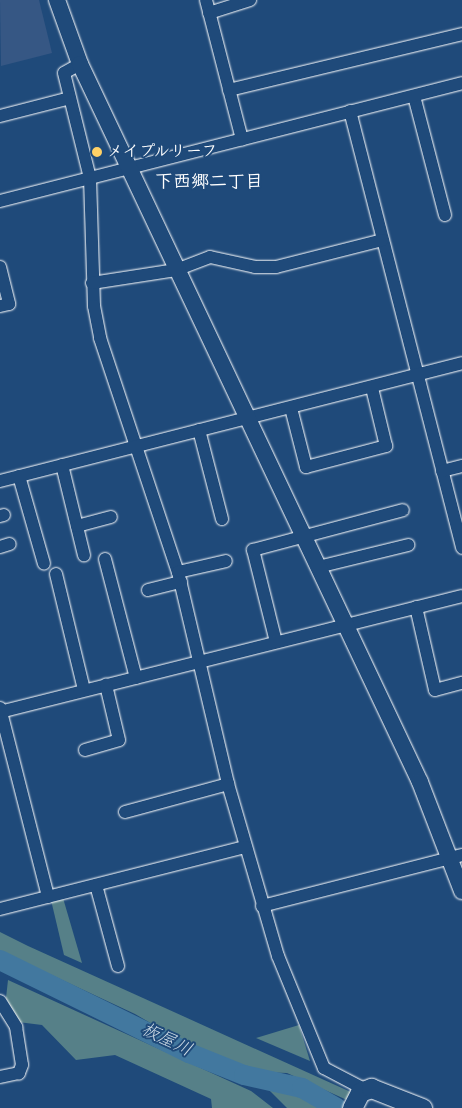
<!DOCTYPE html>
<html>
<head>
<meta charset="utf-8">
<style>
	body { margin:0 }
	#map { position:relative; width:462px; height:1108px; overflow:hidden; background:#1f4a7a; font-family:Kalam,"Klee One",sans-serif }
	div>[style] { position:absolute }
	.built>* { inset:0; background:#365784 }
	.green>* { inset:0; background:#568088 }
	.river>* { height:20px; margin:-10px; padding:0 10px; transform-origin:10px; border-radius:10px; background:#42789f }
	.roads { filter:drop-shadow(0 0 1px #fff) drop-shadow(0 0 1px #fff) }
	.minor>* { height:12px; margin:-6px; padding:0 6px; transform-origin:6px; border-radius:6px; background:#1f4a7a }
	.tertiary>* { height:16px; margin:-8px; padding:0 8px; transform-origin:8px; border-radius:8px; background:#1f4a7a }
	.secondary>* { height:19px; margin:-9.5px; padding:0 9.5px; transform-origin:9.5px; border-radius:9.5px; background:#1f4a7a }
	.dots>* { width:14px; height:14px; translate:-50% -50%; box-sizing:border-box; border:2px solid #1f4a7a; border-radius:50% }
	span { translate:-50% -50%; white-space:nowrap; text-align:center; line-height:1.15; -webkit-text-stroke:4px #1f4a7a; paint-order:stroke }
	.poi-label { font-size:16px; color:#fff; font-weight:700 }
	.left { translate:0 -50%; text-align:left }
	.neighbourhood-label { font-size:18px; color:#fff; font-weight:700 }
	.water-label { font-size:18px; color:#d0dde7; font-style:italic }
</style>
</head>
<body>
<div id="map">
	<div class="built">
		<i style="clip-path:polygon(0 0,39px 0,52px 53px,1px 66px)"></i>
	</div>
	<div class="green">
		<i style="clip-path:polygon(63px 898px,82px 963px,64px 955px,51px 900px)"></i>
		<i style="clip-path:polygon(0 932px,28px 946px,353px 1093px,347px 1100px,287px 1073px,233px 1071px,135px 1014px,0 951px)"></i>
		<i style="clip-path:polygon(8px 980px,251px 1091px,273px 1108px,212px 1108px,211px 1099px,115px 1055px,76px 1060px,42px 1025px,18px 1022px,6px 998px)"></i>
		<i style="clip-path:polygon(299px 1025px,310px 1061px,256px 1038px)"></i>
		<i style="clip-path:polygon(270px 1081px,302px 1088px,329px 1108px,287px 1108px,268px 1089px)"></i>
	</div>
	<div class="river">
		<i style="left:0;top:960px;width:211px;rotate:26.2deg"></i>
		<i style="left:189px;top:1053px;width:59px;rotate:21.8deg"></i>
		<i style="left:244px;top:1075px;width:59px;rotate:12.6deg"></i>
		<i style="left:302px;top:1088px;width:40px;rotate:29.7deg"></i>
	</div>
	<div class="roads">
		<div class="minor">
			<i style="left:206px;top:0;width:144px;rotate:75.5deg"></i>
			<i style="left:209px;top:13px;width:43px;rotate:-17.6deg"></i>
			<i style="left:80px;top:64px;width:18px;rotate:151deg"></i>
			<i style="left:64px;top:73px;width:108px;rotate:76.1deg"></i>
			<i style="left:90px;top:178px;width:128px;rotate:88.2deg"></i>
			<i style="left:94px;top:306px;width:33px;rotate:79deg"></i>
			<i style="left:100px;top:338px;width:247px;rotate:71.6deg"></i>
			<i style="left:178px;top:572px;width:218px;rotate:76.7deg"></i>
			<i style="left:228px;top:784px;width:179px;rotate:73.8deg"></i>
			<i style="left:278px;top:956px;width:121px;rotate:67.7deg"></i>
			<i style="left:324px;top:1068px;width:45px;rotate:27.7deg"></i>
			<i style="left:229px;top:90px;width:240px;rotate:-13.5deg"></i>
			<i style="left:414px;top:96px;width:123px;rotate:75.4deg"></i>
			<i style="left:350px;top:111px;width:451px;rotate:75.6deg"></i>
			<i style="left:0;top:116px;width:72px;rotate:-14.4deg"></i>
			<i style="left:0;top:201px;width:477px;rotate:-14.3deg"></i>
			<i style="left:0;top:267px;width:38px;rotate:76deg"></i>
			<i style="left:9px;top:304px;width:9px;rotate:167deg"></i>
			<i style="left:92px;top:283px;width:85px;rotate:-8.8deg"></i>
			<i style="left:176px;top:270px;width:36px;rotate:-21deg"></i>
			<i style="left:210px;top:257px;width:46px;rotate:12.5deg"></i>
			<i style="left:255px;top:267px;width:21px"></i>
			<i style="left:276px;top:267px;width:110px;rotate:-14.2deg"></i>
			<i style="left:291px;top:408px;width:61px;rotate:75.7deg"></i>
			<i style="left:306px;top:467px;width:83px;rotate:-14.7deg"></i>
			<i style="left:386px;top:446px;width:60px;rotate:-103.6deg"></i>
			<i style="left:199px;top:430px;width:92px;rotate:75.5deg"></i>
			<i style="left:62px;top:465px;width:93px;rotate:76.3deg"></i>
			<i style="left:442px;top:471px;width:21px;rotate:-14deg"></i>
			<i style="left:19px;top:476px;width:91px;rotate:74.1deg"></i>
			<i style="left:0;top:481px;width:477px;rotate:-14.3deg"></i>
			<i style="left:0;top:516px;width:4px;rotate:-14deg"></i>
			<i style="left:77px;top:526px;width:35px;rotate:-15deg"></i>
			<i style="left:0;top:547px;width:10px;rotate:-17deg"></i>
			<i style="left:105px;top:559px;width:123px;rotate:75.4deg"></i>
			<i style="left:318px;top:567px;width:93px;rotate:-13.7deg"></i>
			<i style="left:178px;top:572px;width:49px;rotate:-12.9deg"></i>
			<i style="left:56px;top:574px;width:119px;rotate:76.4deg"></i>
			<i style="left:148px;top:590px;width:34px;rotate:-14deg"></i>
			<i style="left:416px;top:607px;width:85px;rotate:77.1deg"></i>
			<i style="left:435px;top:690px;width:28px;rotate:-15deg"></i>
			<i style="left:276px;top:642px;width:95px;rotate:-104deg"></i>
			<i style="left:253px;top:550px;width:155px;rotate:-14.9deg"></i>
			<i style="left:0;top:708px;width:195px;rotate:75.7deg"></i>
			<i style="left:0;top:712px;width:476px;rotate:-14.1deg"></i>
			<i style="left:85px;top:750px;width:35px;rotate:-16deg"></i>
			<i style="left:119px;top:740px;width:57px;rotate:-103.3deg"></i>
			<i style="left:125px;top:812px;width:107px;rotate:-15.2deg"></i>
			<i style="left:96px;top:885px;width:84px;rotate:74.8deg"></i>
			<i style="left:262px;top:906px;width:206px;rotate:-14.3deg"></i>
			<i style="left:0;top:909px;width:253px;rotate:-14.2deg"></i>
			<i style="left:0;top:1001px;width:31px;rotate:58deg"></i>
			<i style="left:16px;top:1027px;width:38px;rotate:81deg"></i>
			<i style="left:22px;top:1065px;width:9px;rotate:111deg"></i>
			<i style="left:19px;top:1073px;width:19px;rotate:168deg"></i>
		</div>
		<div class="tertiary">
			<i style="left:57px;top:0;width:68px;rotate:70.2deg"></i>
			<i style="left:80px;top:64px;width:794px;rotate:64.66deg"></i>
			<i style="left:420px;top:782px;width:117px;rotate:68.9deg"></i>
		</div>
		<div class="secondary">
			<i style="left:352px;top:1108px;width:18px;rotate:-63deg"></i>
			<i style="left:360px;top:1092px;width:12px;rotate:-20deg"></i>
			<i style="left:371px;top:1088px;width:55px;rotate:21.4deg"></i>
		</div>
	</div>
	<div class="dots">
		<i style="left:97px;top:152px;background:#ffd166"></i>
	</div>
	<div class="poi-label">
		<span class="left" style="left:107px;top:152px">メイプルリーフ</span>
	</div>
	<div class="neighbourhood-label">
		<span style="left:209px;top:183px">下西郷二丁目</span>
	</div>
	<div class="water-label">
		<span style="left:166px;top:1041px;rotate:26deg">板屋川</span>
	</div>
</div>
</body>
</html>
